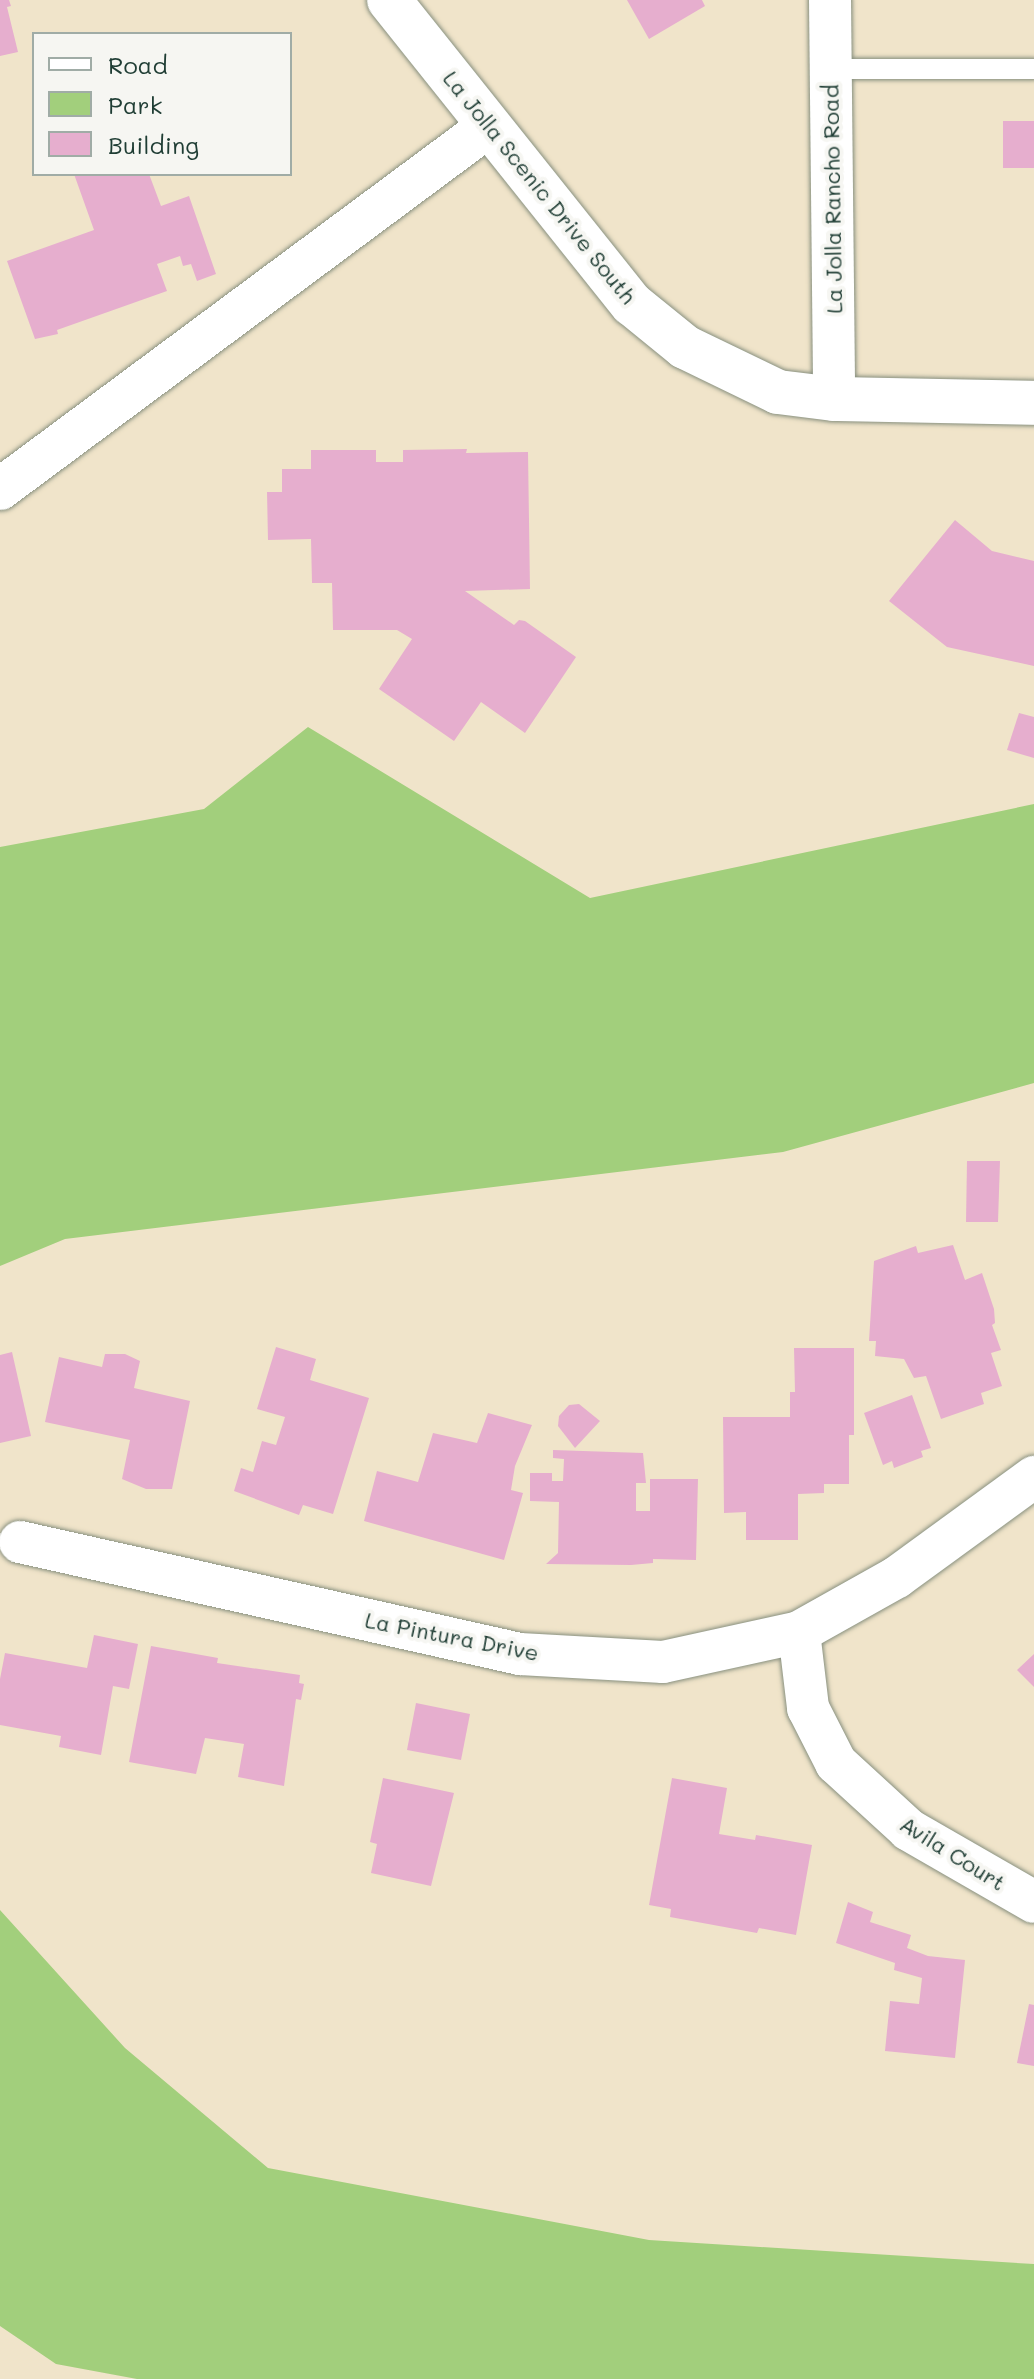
<!DOCTYPE html>
<html>
<head>
<meta charset="utf-8">
<style>
	body { margin:0 }
	#map { position:relative; width:1034px; height:2379px; overflow:hidden; background:#f0e4ca; font-family:Mali,sans-serif }
	div>[style] { position:absolute }
	.green>* { inset:0; background:#a2cf7c }
	.building>* { inset:0; background:#e6aece }
	.roads { filter:drop-shadow(0 0 2px #88907f) drop-shadow(0 0 2px #88907f) }
	.lane>* { height:20px; margin:-10px; padding:0 10px; transform-origin:10px; border-radius:10px; background:#fff }
	.street>* { height:42px; margin:-21px; padding:0 21px; transform-origin:21px; border-radius:21px; background:#fff }
	.secondary>* { height:44px; margin:-22px; padding:0 22px; transform-origin:22px; border-radius:22px; background:#fff }
	span { translate:-50% -50%; white-space:nowrap; text-align:center; line-height:1.15; -webkit-text-stroke:8px #f6f6f2; paint-order:stroke }
	.street-label { font-size:22px; color:#1f3d34 }
	.legend { position:absolute; left:32px; top:32px; width:260px; height:144px; box-sizing:border-box; background:#f6f6f2; border:2px solid #a0aca6; margin:0; padding:10px 14px; list-style:none; font-size:24px; color:#1f3d34 }
	.legend li { display:flex; align-items:center; gap:16px; height:40px }
	.legend b { width:40px; border:2px solid #a0aca6 }
</style>
</head>
<body>
<div id="map">
	<div class="green">
		<i style="clip-path:polygon(308px 727px,590px 898px,1034px 804px,1034px 1083px,783px 1152px,65px 1239px,0 1266px,0 847px,204px 809px)"></i>
		<i style="clip-path:polygon(0 1910px,125px 2048px,268px 2168px,649px 2240px,1034px 2264px,1034px 2379px,137px 2379px,56px 2364px,0 2326px)"></i>
	</div>
	<div class="building">
		<i style="clip-path:polygon(0 0,9px 0,11px 6px,7px 7px,18px 52px,0 56px)"></i>
		<i style="clip-path:polygon(627px 0,702px 0,705px 6px,649px 39px)"></i>
		<i style="clip-path:polygon(1003px 121px,1034px 121px,1034px 168px,1003px 168px)"></i>
		<i style="clip-path:polygon(74px 174px,149px 174px,161px 206px,189px 196px,216px 274px,197px 281px,191px 264px,183px 266px,180px 256px,157px 264px,167px 291px,57px 330px,58px 334px,35px 339px,7px 261px,94px 230px)"></i>
		<i style="clip-path:polygon(467px 449px,466px 453px,528px 452px,530px 589px,465px 591px,514px 625px,519px 620px,525px 621px,576px 657px,525px 733px,481px 702px,454px 741px,379px 689px,412px 639px,397px 630px,333px 630px,332px 583px,312px 583px,311px 539px,268px 540px,267px 492px,282px 492px,282px 469px,311px 469px,311px 450px,376px 450px,376px 462px,403px 462px,403px 450px)"></i>
		<i style="clip-path:polygon(955px 520px,992px 551px,1034px 561px,1034px 666px,947px 647px,889px 601px)"></i>
		<i style="clip-path:polygon(1019px 713px,1034px 717px,1034px 758px,1007px 750px)"></i>
		<i style="clip-path:polygon(967px 1161px,1000px 1161px,998px 1222px,966px 1222px)"></i>
		<i style="clip-path:polygon(953px 1245px,965px 1280px,982px 1273px,994px 1309px,995px 1323px,992px 1325px,1001px 1350px,991px 1353px,1002px 1386px,981px 1393px,984px 1404px,941px 1419px,926px 1376px,914px 1378px,904px 1359px,875px 1356px,876px 1341px,869px 1341px,874px 1261px,916px 1246px,918px 1253px)"></i>
		<i style="clip-path:polygon(276px 1347px,316px 1359px,310px 1380px,369px 1398px,333px 1514px,303px 1505px,299px 1515px,234px 1491px,241px 1468px,253px 1472px,262px 1441px,276px 1445px,285px 1417px,257px 1409px)"></i>
		<i style="clip-path:polygon(794px 1348px,854px 1348px,854px 1435px,849px 1435px,849px 1484px,824px 1484px,824px 1493px,798px 1494px,798px 1540px,746px 1540px,746px 1512px,724px 1513px,723px 1417px,790px 1417px,790px 1392px,795px 1392px)"></i>
		<i style="clip-path:polygon(12px 1352px,31px 1436px,0 1443px,0 1355px)"></i>
		<i style="clip-path:polygon(105px 1354px,125px 1354px,140px 1361px,134px 1388px,190px 1401px,172px 1489px,146px 1489px,122px 1479px,130px 1440px,45px 1422px,59px 1357px,102px 1367px)"></i>
		<i style="clip-path:polygon(912px 1395px,931px 1448px,921px 1451px,923px 1457px,894px 1468px,892px 1461px,883px 1465px,864px 1413px)"></i>
		<i style="clip-path:polygon(579px 1404px,600px 1421px,575px 1448px,558px 1426px,559px 1416px,569px 1405px)"></i>
		<i style="clip-path:polygon(488px 1413px,532px 1425px,515px 1466px,511px 1490px,523px 1493px,504px 1560px,364px 1521px,377px 1471px,418px 1482px,433px 1433px,477px 1443px)"></i>
		<i style="clip-path:polygon(553px 1450px,643px 1453px,646px 1483px,636px 1483px,636px 1511px,650px 1511px,650px 1479px,698px 1479px,696px 1560px,653px 1559px,653px 1563px,631px 1565px,546px 1564px,558px 1553px,559px 1502px,530px 1501px,530px 1473px,552px 1473px,552px 1481px,563px 1481px,564px 1459px,553px 1458px)"></i>
		<i style="clip-path:polygon(94px 1635px,138px 1644px,129px 1689px,113px 1686px,101px 1755px,59px 1747px,61px 1736px,0 1725px,0 1679px,5px 1653px,87px 1668px)"></i>
		<i style="clip-path:polygon(151px 1646px,218px 1658px,217px 1663px,300px 1675px,299px 1683px,304px 1684px,301px 1700px,296px 1699px,284px 1786px,238px 1777px,244px 1744px,238px 1743px,205px 1738px,196px 1774px,129px 1762px)"></i>
		<i style="clip-path:polygon(1034px 1654px,1034px 1687px,1017px 1670px)"></i>
		<i style="clip-path:polygon(416px 1703px,470px 1714px,461px 1760px,407px 1750px)"></i>
		<i style="clip-path:polygon(383px 1778px,454px 1793px,431px 1886px,371px 1873px,377px 1844px,370px 1842px)"></i>
		<i style="clip-path:polygon(672px 1778px,727px 1788px,719px 1834px,755px 1840px,756px 1835px,812px 1845px,796px 1935px,759px 1928px,757px 1933px,670px 1917px,671px 1909px,649px 1905px)"></i>
		<i style="clip-path:polygon(848px 1902px,873px 1912px,870px 1922px,911px 1935px,907px 1948px,928px 1956px,965px 1960px,955px 2058px,885px 2051px,890px 2001px,919px 2004px,922px 1978px,894px 1970px,895px 1963px,836px 1943px)"></i>
		<i style="clip-path:polygon(1029px 2004px,1034px 2005px,1034px 2066px,1017px 2063px)"></i>
	</div>
	<div class="roads">
		<div class="lane">
			<i style="left:831px;top:69px;width:203px"></i>
		</div>
		<div class="street">
			<i style="left:830px;top:0;width:399px;rotate:89.4deg"></i>
			<i style="left:0;top:489px;width:609px;rotate:-36.59deg"></i>
			<i style="left:20px;top:1542px;width:512px;rotate:12.63deg"></i>
			<i style="left:520px;top:1654px;width:143px;rotate:3.2deg"></i>
			<i style="left:663px;top:1662px;width:139px;rotate:-12.4deg"></i>
			<i style="left:799px;top:1632px;width:112px;rotate:-29.3deg"></i>
			<i style="left:897px;top:1577px;width:170px;rotate:-36.1deg"></i>
			<i style="left:799px;top:1632px;width:77px;rotate:83.2deg"></i>
			<i style="left:808px;top:1708px;width:62px;rotate:63deg"></i>
			<i style="left:836px;top:1763px;width:99px;rotate:42.5deg"></i>
			<i style="left:909px;top:1830px;width:144px;rotate:29.9deg"></i>
		</div>
		<div class="secondary">
			<i style="left:389px;top:0;width:389px;rotate:51.4deg"></i>
			<i style="left:632px;top:304px;width:68px;rotate:39.1deg"></i>
			<i style="left:685px;top:347px;width:103px;rotate:25.8deg"></i>
			<i style="left:778px;top:392px;width:56px;rotate:7.1deg"></i>
			<i style="left:834px;top:399px;width:200px;rotate:1.1deg"></i>
		</div>
	</div>
	<div class="street-label">
		<span style="left:540px;top:187px;rotate:51deg">La Jolla Scenic Drive South</span>
		<span style="left:832px;top:199px;rotate:-91deg">La Jolla Rancho Road</span>
		<span style="left:452px;top:1636px;rotate:11deg">La Pintura Drive</span>
		<span style="left:953px;top:1853px;rotate:32deg">Avila Court</span>
	</div>
	<ul class="legend">
	<li><b style="height:10px;background:#fff"></b>Road</li>
	<li><b style="height:22px;background:#a2cf7c"></b>Park</li>
	<li><b style="height:22px;background:#e6aece"></b>Building</li>
	</ul>
</div>
</body>
</html>
